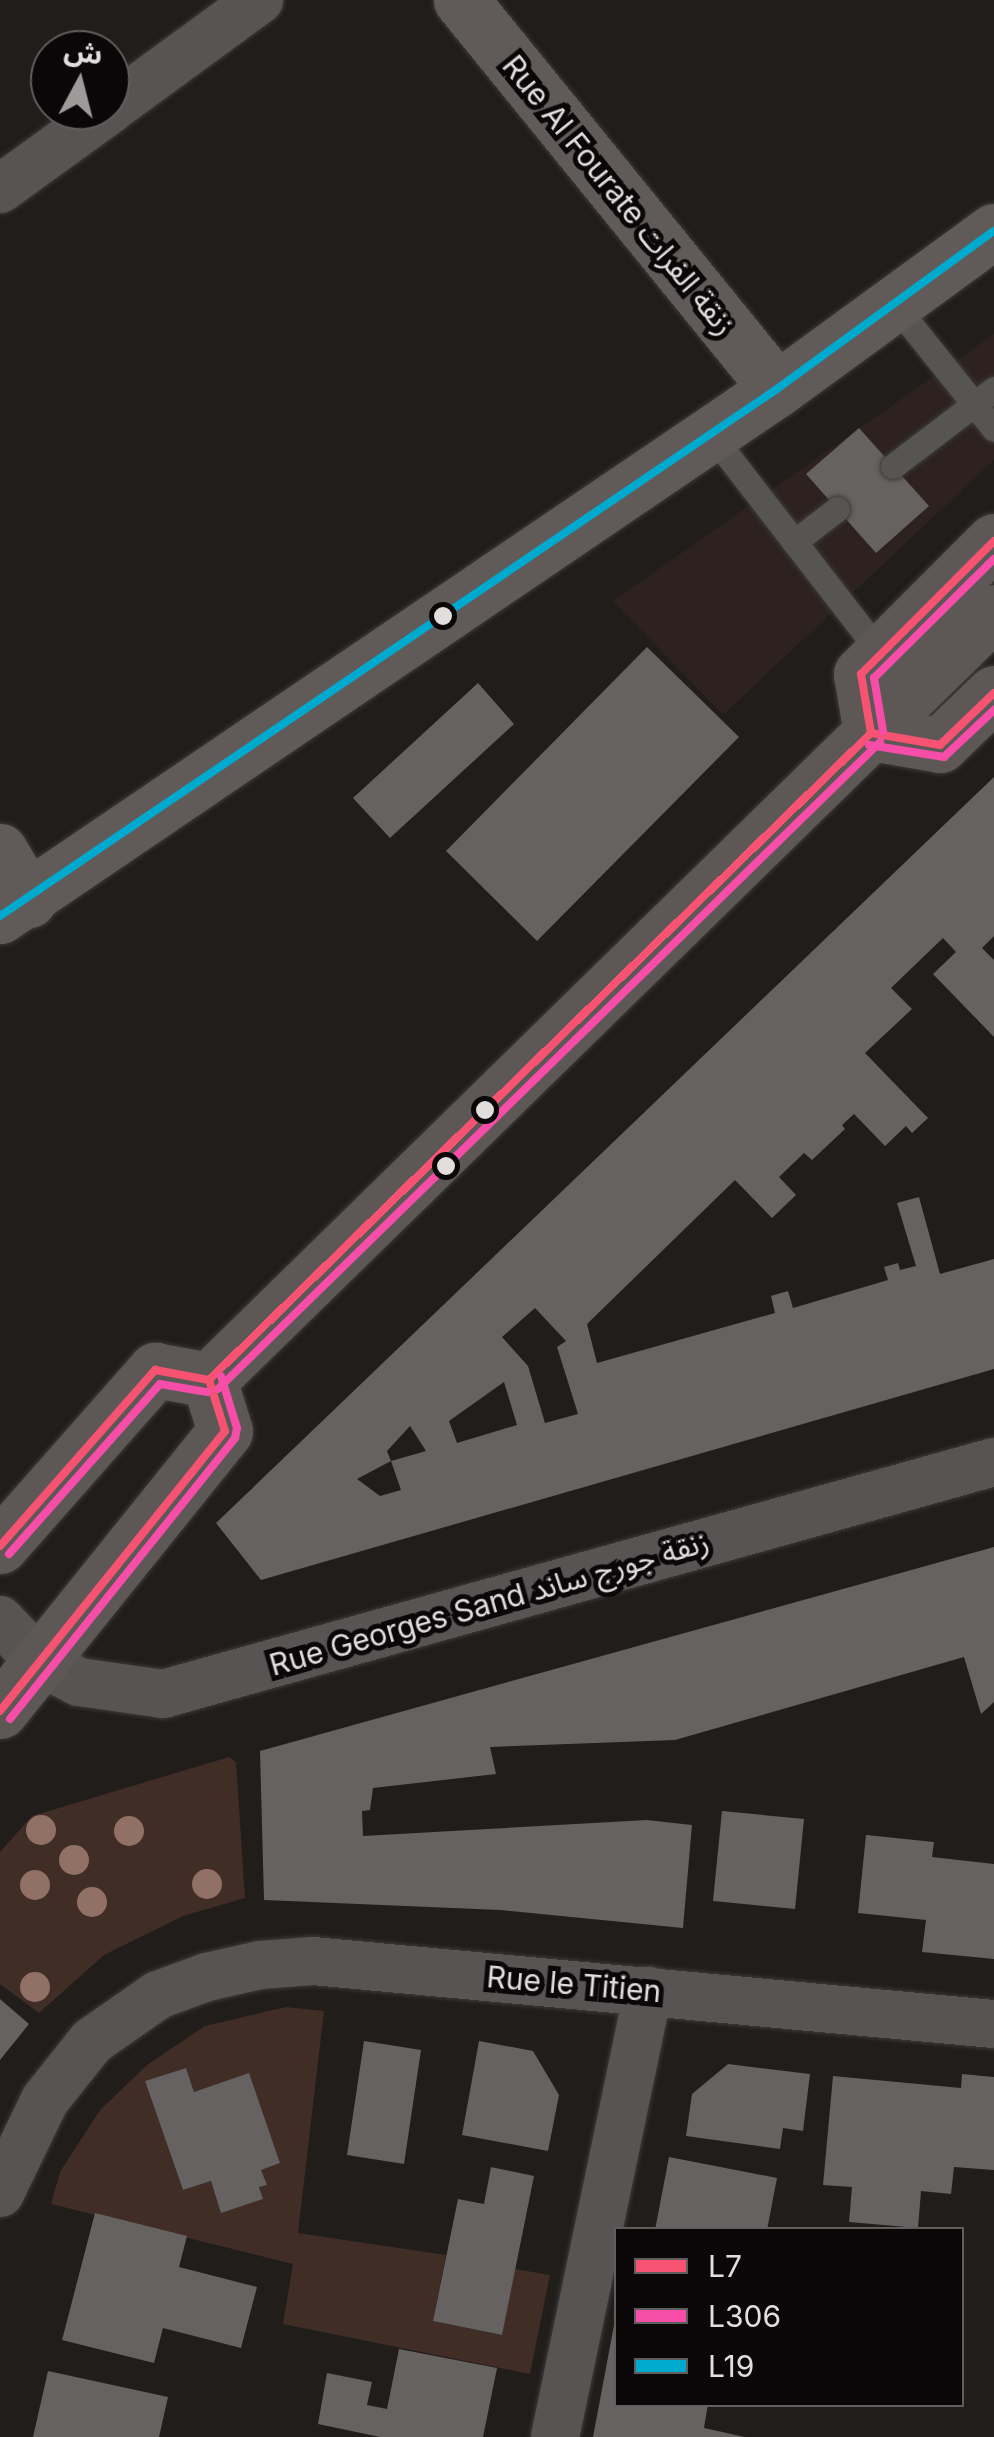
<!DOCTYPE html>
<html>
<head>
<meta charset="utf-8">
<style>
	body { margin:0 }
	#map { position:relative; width:994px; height:2437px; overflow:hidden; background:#201d1b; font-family:Inter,"Noto Sans Arabic",sans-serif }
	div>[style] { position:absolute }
	.built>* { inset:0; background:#2d221f }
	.green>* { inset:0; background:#402d25 }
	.building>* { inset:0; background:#656261 }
	.roads { filter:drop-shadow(0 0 2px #3c3a3a) drop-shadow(0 0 2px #3c3a3a) }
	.lane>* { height:25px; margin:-12.5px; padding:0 12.5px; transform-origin:12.5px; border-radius:12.5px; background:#575454 }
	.street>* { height:48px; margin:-24px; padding:0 24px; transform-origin:24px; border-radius:24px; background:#575454 }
	.secondary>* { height:55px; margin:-27.5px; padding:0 27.5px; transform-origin:27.5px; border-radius:27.5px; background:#605b59 }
	.primary>* { height:55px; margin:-27.5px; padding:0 27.5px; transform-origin:27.5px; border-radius:27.5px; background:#5d5855 }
	.bus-1>* { height:8px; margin:-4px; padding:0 4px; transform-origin:4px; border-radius:4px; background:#f65372 }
	.bus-2>* { height:8px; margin:-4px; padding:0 4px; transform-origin:4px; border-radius:4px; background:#f54da8 }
	.bus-3>* { height:8px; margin:-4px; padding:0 4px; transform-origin:4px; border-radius:4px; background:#00a9ce }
	.trees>* { width:30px; height:30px; margin:-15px; border-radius:50%; background:#917166 }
	.dots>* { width:28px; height:28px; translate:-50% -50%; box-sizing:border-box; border:5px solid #090707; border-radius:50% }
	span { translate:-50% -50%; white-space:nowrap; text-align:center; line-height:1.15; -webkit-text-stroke:10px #090707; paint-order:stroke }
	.street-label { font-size:30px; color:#e2dedd }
	.legend { position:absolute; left:614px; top:2227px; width:350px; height:180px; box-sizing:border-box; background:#090707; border:2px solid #605d5d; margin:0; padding:12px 18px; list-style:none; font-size:30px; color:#e2dedd }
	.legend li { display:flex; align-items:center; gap:20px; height:50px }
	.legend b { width:50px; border:2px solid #605d5d }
	.north { position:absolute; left:30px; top:30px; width:100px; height:100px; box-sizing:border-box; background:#090707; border:2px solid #605d5d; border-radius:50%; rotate:7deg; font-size:28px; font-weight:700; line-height:40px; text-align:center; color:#e2dedd }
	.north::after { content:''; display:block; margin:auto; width:35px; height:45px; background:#9e9a99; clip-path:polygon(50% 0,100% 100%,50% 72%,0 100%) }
</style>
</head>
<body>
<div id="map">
	<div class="built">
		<i style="clip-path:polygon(994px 334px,994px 460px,723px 715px,613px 601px)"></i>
	</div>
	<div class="green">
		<i style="clip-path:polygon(229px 1757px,236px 1762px,245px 1898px,183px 1916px,104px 1955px,39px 2013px,0 1984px,0 1852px,32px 1816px)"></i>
		<i style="clip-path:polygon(evenodd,286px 2007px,324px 2011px,298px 2233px,446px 2255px,433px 2321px,501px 2335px,515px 2269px,550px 2275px,530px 2374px,283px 2324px,293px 2264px,51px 2204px,60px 2172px,100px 2110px,147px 2065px,205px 2026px,286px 2007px,186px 2068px,194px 2092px,249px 2074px,280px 2163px,261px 2170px,266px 2184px,259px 2187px,262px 2199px,222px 2212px,211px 2181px,183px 2190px,145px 2081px,186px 2068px)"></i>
	</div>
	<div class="building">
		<i style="clip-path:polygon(859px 428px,929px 506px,876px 553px,806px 474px)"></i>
		<i style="clip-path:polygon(647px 647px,739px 737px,537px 941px,446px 851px)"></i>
		<i style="clip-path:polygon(478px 683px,514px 724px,390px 838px,353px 798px)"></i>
		<i style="clip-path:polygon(evenodd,994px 777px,994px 936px,982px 948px,994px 960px,994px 1037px,933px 974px,956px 952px,943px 938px,891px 988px,912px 1009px,865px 1053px,928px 1118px,912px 1133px,906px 1126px,885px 1146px,854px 1114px,842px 1125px,845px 1129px,812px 1160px,804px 1153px,779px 1177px,796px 1195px,772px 1218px,735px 1180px,587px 1324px,597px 1363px,775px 1313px,771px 1296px,788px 1291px,793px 1308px,888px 1280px,884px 1267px,898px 1263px,900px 1270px,916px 1266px,897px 1203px,919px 1197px,940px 1274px,994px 1259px,994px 1369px,261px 1580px,216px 1523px,994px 777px,535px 1308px,566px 1341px,557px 1347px,578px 1414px,545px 1423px,528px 1366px,502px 1337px,535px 1308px,994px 777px,504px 1382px,517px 1425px,457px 1443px,449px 1421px,504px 1382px,994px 777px,410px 1426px,426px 1451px,391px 1461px,401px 1490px,380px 1496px,357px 1479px,391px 1461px,387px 1451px,410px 1426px)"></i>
		<i style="clip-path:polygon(994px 1547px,994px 1702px,981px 1714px,964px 1657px,675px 1740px,490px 1747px,496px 1774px,373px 1788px,370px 1810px,362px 1811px,363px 1836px,647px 1820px,692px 1825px,683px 1928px,500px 1910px,264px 1900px,260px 1751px)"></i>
		<i style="clip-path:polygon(722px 1811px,804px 1819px,795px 1909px,713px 1901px)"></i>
		<i style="clip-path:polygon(866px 1835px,934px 1842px,932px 1857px,994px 1864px,994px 1959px,922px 1952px,926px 1920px,858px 1913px)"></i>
		<i style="clip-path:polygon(0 1999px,29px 2024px,0 2060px)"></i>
		<i style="clip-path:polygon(364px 2041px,421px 2050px,404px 2164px,347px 2155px)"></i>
		<i style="clip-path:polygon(479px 2041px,533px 2051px,559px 2095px,548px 2151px,462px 2135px)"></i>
		<i style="clip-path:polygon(728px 2064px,810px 2074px,803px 2131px,783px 2128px,780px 2149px,686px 2136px,692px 2094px)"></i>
		<i style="clip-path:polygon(186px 2068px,194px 2092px,249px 2073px,280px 2163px,261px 2170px,267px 2185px,259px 2187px,263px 2199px,221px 2213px,211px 2181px,183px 2190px,145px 2081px)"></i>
		<i style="clip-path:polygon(962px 2074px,994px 2077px,994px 2170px,954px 2167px,951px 2194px,921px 2191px,918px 2228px,849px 2222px,852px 2187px,823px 2185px,833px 2076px,961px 2088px)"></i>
		<i style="clip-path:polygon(669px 2157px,777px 2178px,767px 2230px,655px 2230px)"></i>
		<i style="clip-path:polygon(491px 2167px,534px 2176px,502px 2335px,433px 2321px,458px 2199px,484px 2204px)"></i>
		<i style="clip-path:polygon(95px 2213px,187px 2236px,179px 2267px,257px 2287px,241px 2348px,163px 2328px,154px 2363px,62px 2340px)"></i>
		<i style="clip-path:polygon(615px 2320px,616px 2404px,708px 2404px,704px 2428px,745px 2437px,593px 2437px)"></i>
		<i style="clip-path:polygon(399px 2349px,497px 2368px,483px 2437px,380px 2437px,318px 2424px,327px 2373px,372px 2382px,367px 2405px,387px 2409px)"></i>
		<i style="clip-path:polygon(48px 2371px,168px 2397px,159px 2437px,33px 2437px)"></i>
	</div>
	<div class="roads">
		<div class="lane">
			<i style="left:894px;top:304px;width:160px;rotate:51.3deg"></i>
			<i style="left:711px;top:434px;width:278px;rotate:52.3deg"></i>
			<i style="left:893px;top:466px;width:127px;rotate:-37.3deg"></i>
			<i style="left:794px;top:542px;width:54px;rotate:-37.5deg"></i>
		</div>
		<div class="street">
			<i style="left:110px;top:109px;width:185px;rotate:-36.2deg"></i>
			<i style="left:0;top:189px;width:135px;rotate:-35.9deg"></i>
			<i style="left:0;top:1620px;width:58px;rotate:46.4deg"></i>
			<i style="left:40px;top:1662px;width:44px;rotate:27.1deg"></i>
			<i style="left:79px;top:1682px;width:85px;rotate:8.1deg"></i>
			<i style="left:163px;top:1694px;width:863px;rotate:-15.6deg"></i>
			<i style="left:0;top:2193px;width:103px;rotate:-64.2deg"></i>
			<i style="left:45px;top:2100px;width:75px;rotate:-51.5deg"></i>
			<i style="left:92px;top:2041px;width:80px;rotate:-34.9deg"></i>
			<i style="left:158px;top:1995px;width:52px;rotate:-20.2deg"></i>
			<i style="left:207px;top:1977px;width:54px;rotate:-12.8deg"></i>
			<i style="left:260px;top:1965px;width:53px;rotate:-4.3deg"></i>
			<i style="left:313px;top:1961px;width:684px;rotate:5.29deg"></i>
			<i style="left:555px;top:2437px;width:456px;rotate:-78.2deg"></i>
		</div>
		<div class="secondary">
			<i style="left:461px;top:0;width:501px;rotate:50.91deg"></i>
			<i style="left:0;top:851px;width:57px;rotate:59.4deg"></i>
			<i style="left:0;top:916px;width:939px;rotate:-34.15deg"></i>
			<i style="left:777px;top:389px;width:268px;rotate:-36.1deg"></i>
		</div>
		<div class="primary">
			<i style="left:871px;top:733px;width:60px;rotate:-99.6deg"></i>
			<i style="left:861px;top:674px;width:188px;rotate:-45deg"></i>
			<i style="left:871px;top:733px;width:70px;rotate:9.9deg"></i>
			<i style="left:940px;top:745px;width:75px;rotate:-43.9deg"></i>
			<i style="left:209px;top:1380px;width:1098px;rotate:-44.37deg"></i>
			<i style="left:0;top:1546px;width:235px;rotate:-48.6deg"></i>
			<i style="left:155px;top:1370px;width:55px;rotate:10.5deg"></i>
			<i style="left:0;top:1711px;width:359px;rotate:-51.2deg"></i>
			<i style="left:225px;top:1431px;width:53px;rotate:-107.4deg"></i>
		</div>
	</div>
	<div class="bus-1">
		<i style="left:871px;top:733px;width:60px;rotate:-99.6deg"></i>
		<i style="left:861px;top:674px;width:188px;rotate:-45deg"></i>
		<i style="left:871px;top:733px;width:70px;rotate:9.9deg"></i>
		<i style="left:940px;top:745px;width:75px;rotate:-43.9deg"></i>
		<i style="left:209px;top:1380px;width:926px;rotate:-44.34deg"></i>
		<i style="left:0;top:1546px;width:235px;rotate:-48.6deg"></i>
		<i style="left:155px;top:1370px;width:55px;rotate:10.5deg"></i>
		<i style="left:0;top:1711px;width:359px;rotate:-51.2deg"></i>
		<i style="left:225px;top:1431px;width:53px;rotate:-107.4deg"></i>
	</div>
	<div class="bus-2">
		<i style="left:883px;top:731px;width:54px;rotate:-99.6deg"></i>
		<i style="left:874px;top:678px;width:169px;rotate:-44.8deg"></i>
		<i style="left:869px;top:745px;width:76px;rotate:9.1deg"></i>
		<i style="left:944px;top:757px;width:69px;rotate:-43.2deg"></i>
		<i style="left:218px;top:1389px;width:926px;rotate:-44.34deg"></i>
		<i style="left:9px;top:1554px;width:227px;rotate:-48.4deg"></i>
		<i style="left:160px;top:1384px;width:48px;rotate:9.7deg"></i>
		<i style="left:10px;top:1719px;width:360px;rotate:-51.3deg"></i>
		<i style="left:235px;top:1438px;width:10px;rotate:-79deg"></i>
		<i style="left:237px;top:1428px;width:54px;rotate:-107.1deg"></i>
	</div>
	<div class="bus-3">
		<i style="left:0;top:916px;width:939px;rotate:-34.15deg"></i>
		<i style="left:777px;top:389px;width:268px;rotate:-36.1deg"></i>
	</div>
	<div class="trees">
		<i style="left:41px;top:1830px"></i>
		<i style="left:129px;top:1831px"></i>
		<i style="left:74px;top:1860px"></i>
		<i style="left:207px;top:1884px"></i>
		<i style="left:35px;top:1885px"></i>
		<i style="left:92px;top:1902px"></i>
		<i style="left:35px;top:1987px"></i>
	</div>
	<div class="dots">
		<i style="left:443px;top:616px;background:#e2dedd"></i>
		<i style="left:485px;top:1110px;background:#e2dedd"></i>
		<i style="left:446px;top:1166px;background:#e2dedd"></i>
	</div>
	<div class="street-label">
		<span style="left:619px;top:195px;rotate:51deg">Rue Al Fourate زنقة الفرات</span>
		<span style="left:489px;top:1603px;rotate:-16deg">Rue Georges Sand زنقة جورج ساند</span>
		<span style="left:574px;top:1984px;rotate:5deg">Rue le Titien</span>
	</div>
	<ul class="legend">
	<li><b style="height:12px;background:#f65372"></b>L7</li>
	<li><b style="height:12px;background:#f54da8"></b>L306</li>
	<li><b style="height:12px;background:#00a9ce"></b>L19</li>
	</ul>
	<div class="north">ش</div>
</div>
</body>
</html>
